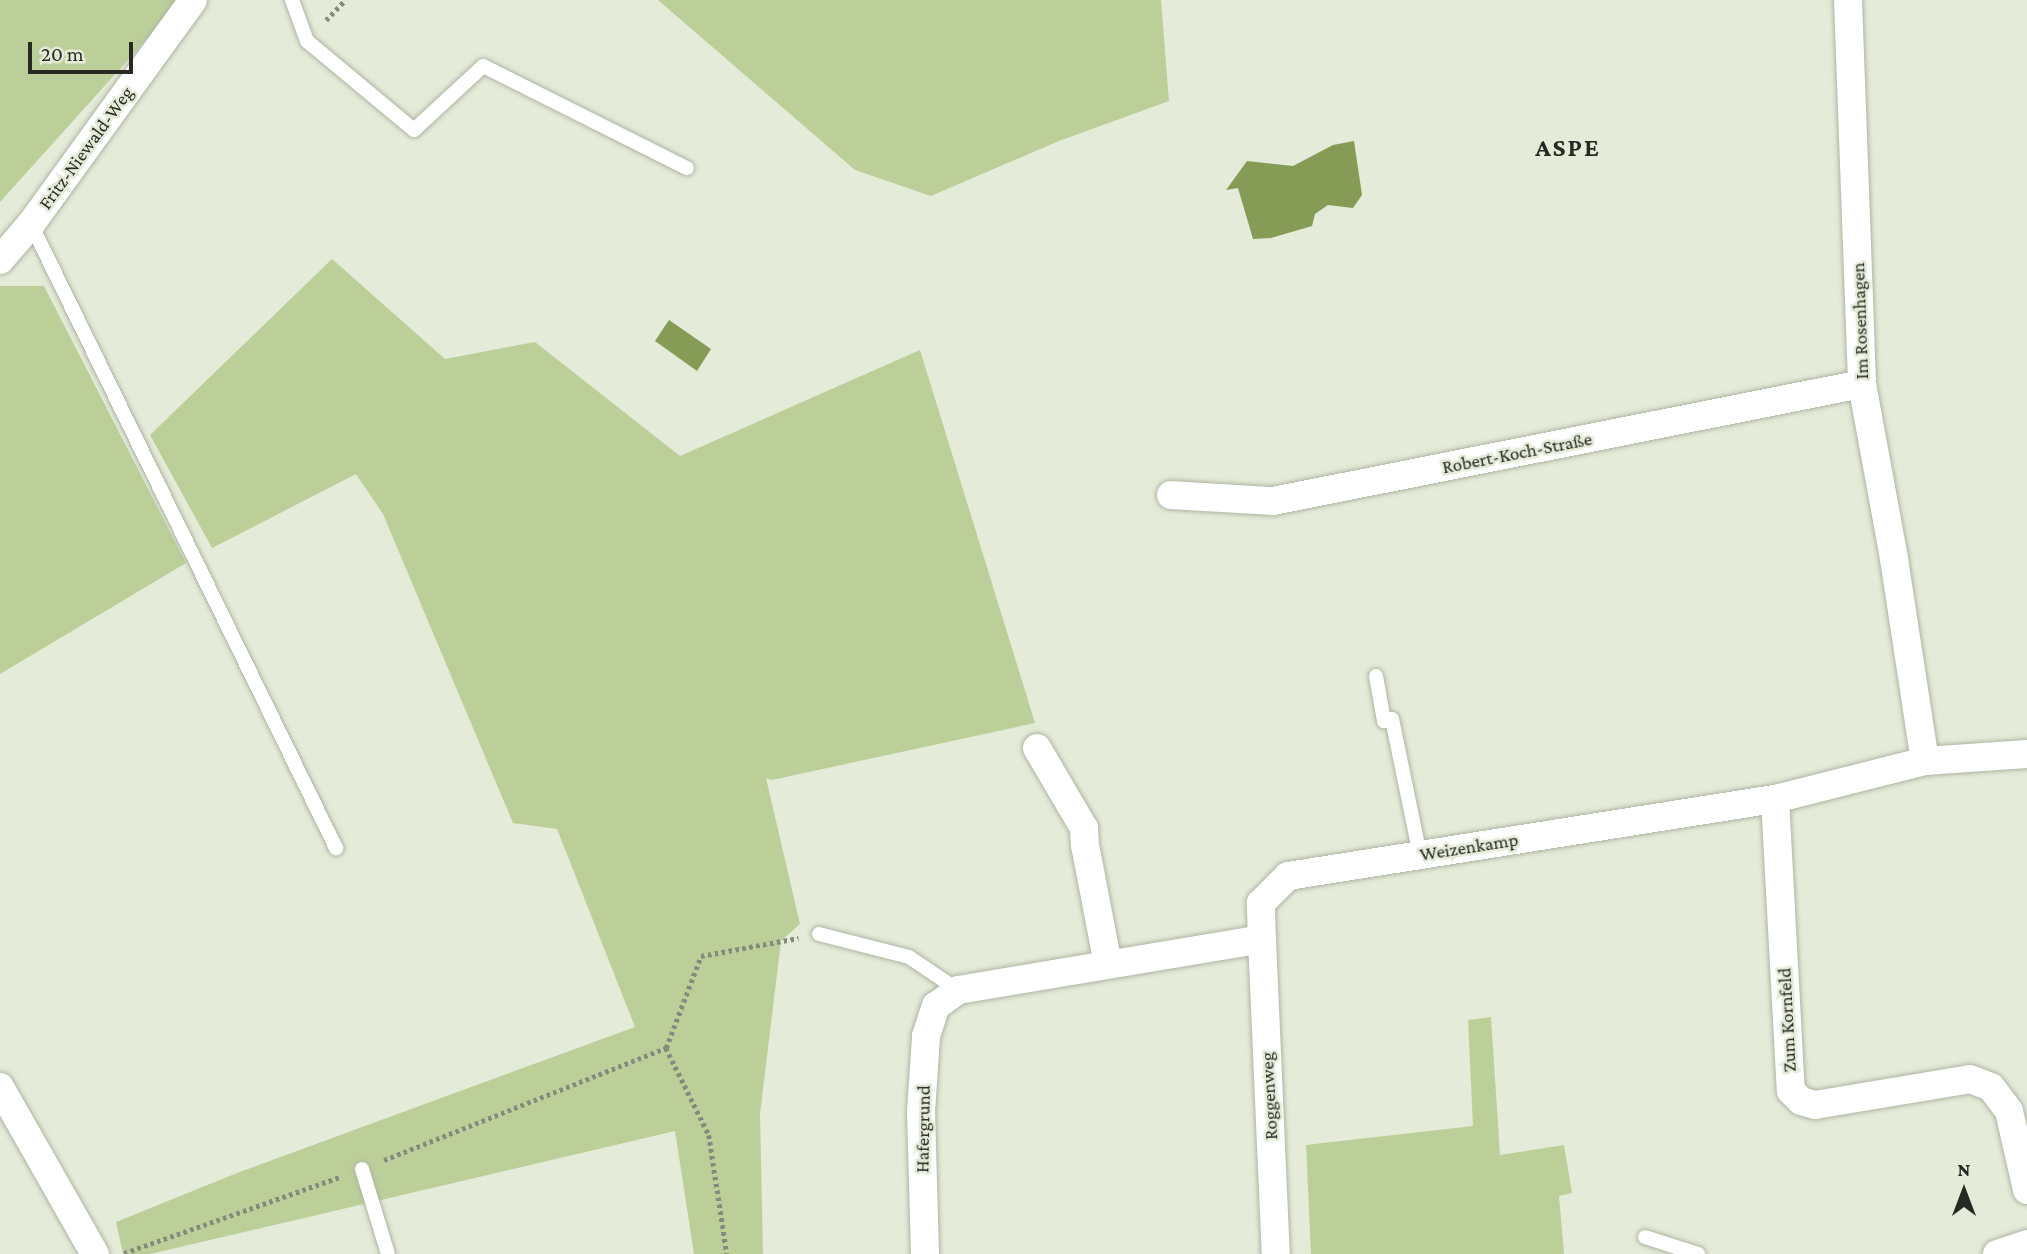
<!DOCTYPE html>
<html>
<head>
<meta charset="utf-8">
<style>
	body { margin:0 }
	#map { position:relative; width:2027px; height:1254px; overflow:hidden; background:#e4ebd8; font-family:"Crimson Pro",serif }
	div>[style] { position:absolute }
	.green>* { inset:0; background:#bccf99 }
	.water>* { inset:0; background:#859b56 }
	.path>* { height:4.5px; margin-top:-2.25px; transform-origin:0; background:repeating-linear-gradient(90deg,#858a7d 0 3.5px,transparent 0 7px) }
	.roads { filter:drop-shadow(0 0 2px #aeb5a3) drop-shadow(0 0 2px #aeb5a3) }
	.service>* { height:14px; margin:-7px; padding:0 7px; transform-origin:7px; border-radius:7px; background:#fff }
	.minor>* { height:28px; margin:-14px; padding:0 14px; transform-origin:14px; border-radius:14px; background:#fff }
	span { translate:-50% -50%; white-space:nowrap; text-align:center; line-height:1.15; -webkit-text-stroke:5px #e4ebd8; paint-order:stroke }
	.street-label { font-size:19px; color:#272a23 }
	.district-label { font-size:26px; color:#272a23; font-weight:700; letter-spacing:2px }
	.north { position:absolute; left:1929px; top:1156px; width:70px; height:70px; -webkit-text-stroke:5px #e4ebd8; paint-order:stroke; rotate:0deg; font-size:19px; font-weight:700; line-height:28px; text-align:center; color:#272a23 }
	.north::after { content:''; display:block; margin:auto; width:24px; height:32px; background:#272a23; clip-path:polygon(50% 0,100% 100%,50% 72%,0 100%) }
	.scale { position:absolute; left:28px; top:42px; width:105px; height:32px; box-sizing:border-box; border:4px solid #272a23; border-top:0; padding-left:9px; font-size:21px; line-height:24px; white-space:nowrap; color:#272a23; -webkit-text-stroke:5px #e4ebd8; paint-order:stroke }
</style>
</head>
<body>
<div id="map">
	<div class="green">
		<i style="clip-path:polygon(0 0,182px 0,0 202px)"></i>
		<i style="clip-path:polygon(658px 0,1161px 0,1169px 101px,1059px 141px,931px 196px,855px 170px)"></i>
		<i style="clip-path:polygon(332px 259px,445px 359px,535px 342px,680px 456px,920px 350px,1035px 723px,772px 780px,766px 778px,800px 924px,781px 941px,760px 1114px,763px 1254px,694px 1254px,675px 1131px,150px 1254px,123px 1254px,116px 1222px,237px 1173px,635px 1027px,557px 829px,513px 823px,383px 514px,356px 474px,212px 548px,150px 435px)"></i>
		<i style="clip-path:polygon(0 286px,44px 286px,186px 563px,0 674px)"></i>
		<i style="clip-path:polygon(1491px 1017px,1500px 1155px,1564px 1145px,1572px 1193px,1559px 1196px,1564px 1254px,1311px 1254px,1306px 1145px,1473px 1126px,1468px 1020px)"></i>
	</div>
	<div class="water">
		<i style="clip-path:polygon(1354px 141px,1362px 195px,1353px 208px,1328px 205px,1315px 214px,1312px 226px,1271px 238px,1253px 239px,1238px 188px,1226px 190px,1247px 161px,1293px 166px,1333px 145px)"></i>
		<i style="clip-path:polygon(669px 320px,711px 349px,697px 371px,655px 341px)"></i>
	</div>
	<div class="path">
		<i style="left:326px;top:20px;width:28px;rotate:-46deg"></i>
		<i style="left:666px;top:1048px;width:98px;rotate:-69.2deg"></i>
		<i style="left:701px;top:956px;width:99px;rotate:-10.5deg"></i>
		<i style="left:384px;top:1160px;width:303px;rotate:-21.7deg"></i>
		<i style="left:666px;top:1048px;width:97px;rotate:63.7deg"></i>
		<i style="left:709px;top:1135px;width:120px;rotate:81.4deg"></i>
		<i style="left:124px;top:1253px;width:229px;rotate:-19.4deg"></i>
	</div>
	<div class="roads">
		<div class="service">
			<i style="left:292px;top:0;width:44px;rotate:69.9deg"></i>
			<i style="left:307px;top:41px;width:139px;rotate:39.8deg"></i>
			<i style="left:414px;top:130px;width:94px;rotate:-42.8deg"></i>
			<i style="left:483px;top:66px;width:228px;rotate:26.6deg"></i>
			<i style="left:31px;top:224px;width:695px;rotate:63.95deg"></i>
			<i style="left:1376px;top:676px;width:46px;rotate:79.9deg"></i>
			<i style="left:1384px;top:721px;width:8px;rotate:-14deg"></i>
			<i style="left:1392px;top:719px;width:139px;rotate:78.4deg"></i>
			<i style="left:819px;top:934px;width:93px;rotate:14.3deg"></i>
			<i style="left:909px;top:957px;width:59px;rotate:34deg"></i>
			<i style="left:362px;top:1169px;width:89px;rotate:73deg"></i>
			<i style="left:1645px;top:1237px;width:56px;rotate:17.8deg"></i>
		</div>
		<div class="minor">
			<i style="left:1848px;top:0;width:384px;rotate:87.9deg"></i>
			<i style="left:1862px;top:384px;width:178px;rotate:79.6deg"></i>
			<i style="left:1894px;top:559px;width:204px;rotate:81.3deg"></i>
			<i style="left:0;top:260px;width:48px;rotate:-49.3deg"></i>
			<i style="left:31px;top:224px;width:276px;rotate:-54.1deg"></i>
			<i style="left:1171px;top:495px;width:102px;rotate:3.4deg"></i>
			<i style="left:1273px;top:501px;width:601px;rotate:-11.24deg"></i>
			<i style="left:1037px;top:748px;width:93px;rotate:59.6deg"></i>
			<i style="left:1084px;top:828px;width:17px;rotate:87deg"></i>
			<i style="left:1085px;top:845px;width:121px;rotate:79.1deg"></i>
			<i style="left:1775px;top:799px;width:292px;rotate:86.9deg"></i>
			<i style="left:1791px;top:1091px;width:14px;rotate:45deg"></i>
			<i style="left:1801px;top:1101px;width:15px;rotate:16deg"></i>
			<i style="left:1815px;top:1105px;width:157px;rotate:-9.5deg"></i>
			<i style="left:1970px;top:1079px;width:22px;rotate:21deg"></i>
			<i style="left:1991px;top:1087px;width:30px;rotate:53deg"></i>
			<i style="left:2009px;top:1111px;width:81px;rotate:77.2deg"></i>
			<i style="left:1262px;top:939px;width:315px;rotate:87.5deg"></i>
			<i style="left:0;top:1087px;width:192px;rotate:60.4deg"></i>
			<i style="left:925px;top:1254px;width:142px;rotate:-91.6deg"></i>
			<i style="left:921px;top:1112px;width:76px;rotate:-86.2deg"></i>
			<i style="left:926px;top:1036px;width:32px;rotate:-72deg"></i>
			<i style="left:936px;top:1006px;width:27px;rotate:-36deg"></i>
			<i style="left:958px;top:990px;width:308px;rotate:-9.5deg"></i>
			<i style="left:1262px;top:939px;width:36px;rotate:-92deg"></i>
			<i style="left:1261px;top:903px;width:38px;rotate:-45deg"></i>
			<i style="left:1288px;top:876px;width:493px;rotate:-9deg"></i>
			<i style="left:1775px;top:799px;width:155px;rotate:-14.2deg"></i>
			<i style="left:1925px;top:761px;width:102px;rotate:-3.9deg"></i>
			<i style="left:1997px;top:1254px;width:32px;rotate:-18deg"></i>
		</div>
	</div>
	<div class="street-label">
		<span style="left:86px;top:148px;rotate:-54deg">Fritz-Niewald-Weg</span>
		<span style="left:1860px;top:321px;rotate:-92deg">Im Rosenhagen</span>
		<span style="left:1517px;top:453px;rotate:-11deg">Robert-Koch-Straße</span>
		<span style="left:1469px;top:847px;rotate:-9deg">Weizenkamp</span>
		<span style="left:1787px;top:1020px;rotate:-93deg">Zum Kornfeld</span>
		<span style="left:1269px;top:1096px;rotate:-93deg">Roggenweg</span>
		<span style="left:923px;top:1129px;rotate:-89deg">Hafergrund</span>
	</div>
	<div class="district-label">
		<span style="left:1568px;top:148px">ASPE</span>
	</div>
	<div class="north">N</div>
	<div class="scale">20 m</div>
</div>
</body>
</html>
